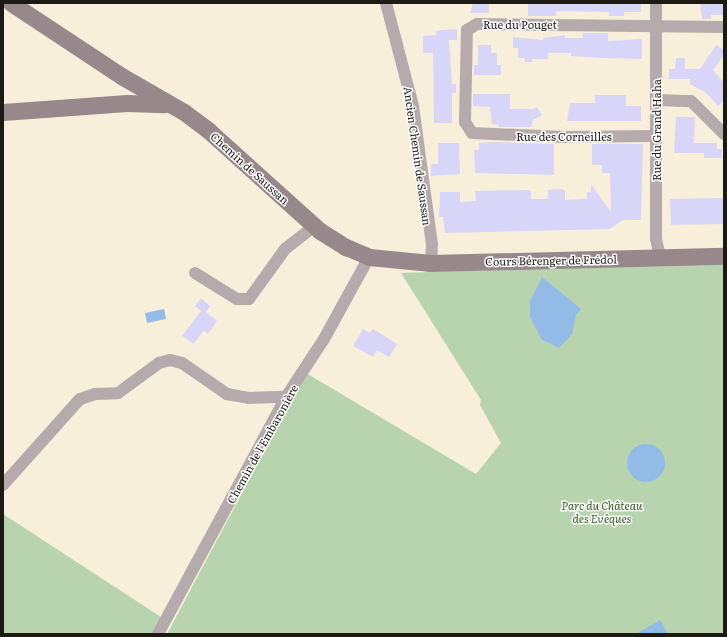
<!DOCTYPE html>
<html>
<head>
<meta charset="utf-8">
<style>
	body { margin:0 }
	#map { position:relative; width:727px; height:637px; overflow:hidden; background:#f8efdb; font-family:Literata,serif }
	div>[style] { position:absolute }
	.green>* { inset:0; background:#b8d4ae }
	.water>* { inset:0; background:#92bbe8 }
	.round { border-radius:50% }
	.building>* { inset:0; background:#d8d6f8 }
	.street>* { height:12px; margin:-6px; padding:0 6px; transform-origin:6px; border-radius:6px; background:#b5aaac }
	.secondary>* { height:17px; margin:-8.5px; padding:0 8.5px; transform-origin:8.5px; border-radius:8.5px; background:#98888c }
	span { translate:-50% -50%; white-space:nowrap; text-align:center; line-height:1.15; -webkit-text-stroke:3px #fff; paint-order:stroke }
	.street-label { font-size:11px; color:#1d1a13 }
	.park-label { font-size:11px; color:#2f5d1c; font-style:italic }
	.frame { position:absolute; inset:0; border:4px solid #1d1a13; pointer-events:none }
</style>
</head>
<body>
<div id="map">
	<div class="green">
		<i style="clip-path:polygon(724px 262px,724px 634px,167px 634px,306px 373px,476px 474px,501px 443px,480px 405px,481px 400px,401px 273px)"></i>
		<i style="clip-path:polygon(3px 514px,161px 617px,152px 634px,3px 634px)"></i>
	</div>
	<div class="water">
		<i style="clip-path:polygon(542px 277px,581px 309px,576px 315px,572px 334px,559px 348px,542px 340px,530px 317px,530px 301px)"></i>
		<i style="clip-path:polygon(164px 309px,166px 319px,147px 323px,145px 313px)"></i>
		<i class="round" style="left:627px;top:444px;width:38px;height:38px"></i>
		<i style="clip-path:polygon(660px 620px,668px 634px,636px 634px)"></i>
	</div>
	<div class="building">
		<i style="clip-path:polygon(473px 3px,489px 3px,489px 13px,470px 13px)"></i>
		<i style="clip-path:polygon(528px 3px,641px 3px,641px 12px,624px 12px,624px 16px,609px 16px,609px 12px,556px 11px,556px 16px,528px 16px)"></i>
		<i style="clip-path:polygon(700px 3px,724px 3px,724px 15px,711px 15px,711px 19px,702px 19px)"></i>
		<i style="clip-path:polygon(457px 29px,457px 40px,449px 40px,452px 84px,456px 84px,456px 93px,452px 93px,452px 123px,434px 123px,433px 53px,423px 53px,423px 36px,436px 35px,436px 31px,441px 30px)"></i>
		<i style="clip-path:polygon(583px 33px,608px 33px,608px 41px,642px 39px,642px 59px,602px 58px,571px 56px,571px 53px,548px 53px,548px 59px,532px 59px,532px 62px,525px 62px,524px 58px,518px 58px,518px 48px,513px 48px,513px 37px,543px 40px,543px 38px,565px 35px,565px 38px,583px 38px)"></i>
		<i style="clip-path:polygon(478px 45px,491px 45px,491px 53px,497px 53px,497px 65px,501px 65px,501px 75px,474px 75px,474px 65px,478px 65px)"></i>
		<i style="clip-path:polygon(716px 45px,724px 50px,724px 55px,713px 70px,724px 83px,724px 100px,718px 106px,706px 93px,690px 84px,690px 79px,669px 79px,669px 69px,675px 69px,676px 58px,685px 58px,685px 69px,700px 69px)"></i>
		<i style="clip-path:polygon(473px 94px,510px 94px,510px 109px,533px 109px,537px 107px,542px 115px,533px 120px,531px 127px,499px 127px,499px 125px,492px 124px,490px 107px,473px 106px)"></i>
		<i style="clip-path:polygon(595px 95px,626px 95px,626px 106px,641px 106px,641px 121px,567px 121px,570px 103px,595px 103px)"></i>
		<i style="clip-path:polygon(676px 117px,695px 117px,694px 143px,717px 143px,717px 149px,722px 149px,722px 158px,704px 158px,704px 153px,674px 153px)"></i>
		<i style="clip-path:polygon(493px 142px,554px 144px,554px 175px,475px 173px,474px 150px,479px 150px,479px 143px)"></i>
		<i style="clip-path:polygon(438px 143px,459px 143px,460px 174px,431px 176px,431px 164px,438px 164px)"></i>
		<i style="clip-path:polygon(592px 144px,643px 144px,641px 220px,623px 220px,610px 229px,445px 233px,443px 217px,439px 217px,440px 192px,460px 192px,460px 202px,476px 201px,475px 191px,528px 190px,531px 191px,531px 199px,548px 199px,548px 190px,562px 189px,565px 191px,565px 200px,587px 199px,587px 192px,591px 192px,591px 184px,611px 212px,610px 173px,602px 173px,602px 165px,592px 165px)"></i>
		<i style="clip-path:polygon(724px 198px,724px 224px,671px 225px,670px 199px)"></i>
		<i style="clip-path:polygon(201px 298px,210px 306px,206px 312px,217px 321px,208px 334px,204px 330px,194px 344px,182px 336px,201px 311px,195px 306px)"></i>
		<i style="clip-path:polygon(363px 329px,370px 333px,373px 329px,397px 344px,389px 357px,377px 350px,373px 357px,353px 346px)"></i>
	</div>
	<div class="street">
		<i style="left:386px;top:3px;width:106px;rotate:75.3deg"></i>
		<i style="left:413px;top:106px;width:139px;rotate:82.2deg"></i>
		<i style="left:432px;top:244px;width:19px;rotate:93deg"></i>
		<i style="left:656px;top:3px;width:236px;rotate:90deg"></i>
		<i style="left:656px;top:239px;width:18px;rotate:77deg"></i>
		<i style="left:656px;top:100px;width:35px;rotate:2deg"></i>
		<i style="left:691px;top:101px;width:47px;rotate:45deg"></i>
		<i style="left:656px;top:136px;width:92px;rotate:179.4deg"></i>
		<i style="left:564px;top:137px;width:92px;rotate:-177.5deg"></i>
		<i style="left:472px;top:133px;width:13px;rotate:-122deg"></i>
		<i style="left:465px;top:122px;width:92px;rotate:-88.8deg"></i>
		<i style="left:467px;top:30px;width:12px;rotate:-31deg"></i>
		<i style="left:477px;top:24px;width:247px;rotate:0.7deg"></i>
		<i style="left:195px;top:273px;width:49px;rotate:31.8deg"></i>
		<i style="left:237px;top:299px;width:12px"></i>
		<i style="left:249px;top:299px;width:62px;rotate:-54.2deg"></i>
		<i style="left:285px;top:249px;width:37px;rotate:-38deg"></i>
		<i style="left:3px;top:485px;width:115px;rotate:-48.2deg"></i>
		<i style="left:80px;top:399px;width:16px;rotate:-18deg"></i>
		<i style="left:95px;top:394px;width:23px;rotate:-2deg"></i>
		<i style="left:118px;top:393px;width:51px;rotate:-36.2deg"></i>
		<i style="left:159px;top:363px;width:11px;rotate:-15deg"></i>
		<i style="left:170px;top:360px;width:12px;rotate:14deg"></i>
		<i style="left:182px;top:363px;width:55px;rotate:34.6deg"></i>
		<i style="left:227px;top:394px;width:22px;rotate:10deg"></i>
		<i style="left:249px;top:398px;width:37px;rotate:-2deg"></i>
		<i style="left:158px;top:634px;width:269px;rotate:-61.6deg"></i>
		<i style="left:286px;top:397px;width:69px;rotate:-56.8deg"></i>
		<i style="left:324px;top:339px;width:94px;rotate:-61.2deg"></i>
	</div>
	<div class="secondary">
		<i style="left:11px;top:3px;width:134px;rotate:33.5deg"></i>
		<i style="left:123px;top:77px;width:70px;rotate:29.8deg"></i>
		<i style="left:184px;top:112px;width:31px;rotate:37deg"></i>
		<i style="left:209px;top:131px;width:149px;rotate:42deg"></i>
		<i style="left:320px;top:231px;width:31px;rotate:32deg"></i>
		<i style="left:346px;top:247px;width:25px;rotate:23deg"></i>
		<i style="left:369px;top:257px;width:62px;rotate:5.5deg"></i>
		<i style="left:431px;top:263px;width:293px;rotate:-1.4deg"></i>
		<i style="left:3px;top:112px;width:124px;rotate:-4.2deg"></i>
		<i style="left:127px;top:103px;width:37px;rotate:2deg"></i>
	</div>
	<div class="street-label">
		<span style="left:520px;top:24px">Rue du Pouget</span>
		<span style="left:656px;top:130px;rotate:-90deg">Rue du Grand Haha</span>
		<span style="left:564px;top:136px">Rue des Corneilles</span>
		<span style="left:418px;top:156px;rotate:82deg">Ancien Chemin de Saussan</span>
		<span style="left:250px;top:168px;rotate:42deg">Chemin de Saussan</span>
		<span style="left:551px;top:260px;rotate:-1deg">Cours Bérenger de Frédol</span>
		<span style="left:262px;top:444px;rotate:-61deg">Chemin de l'Embaronière</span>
	</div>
	<div class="park-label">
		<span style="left:602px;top:512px">Parc du Château<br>des Evêques</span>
	</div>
	<div class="frame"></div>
</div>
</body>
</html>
